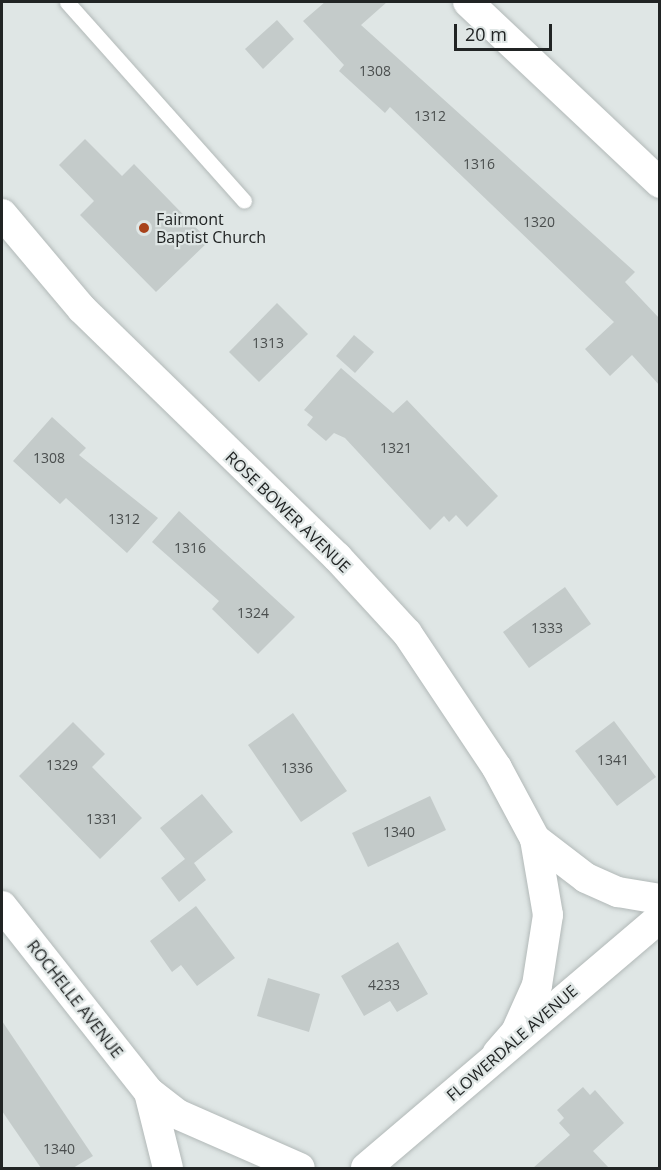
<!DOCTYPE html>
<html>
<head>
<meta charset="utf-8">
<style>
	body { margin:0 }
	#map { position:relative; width:661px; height:1170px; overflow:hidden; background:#dfe6e5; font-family:"Open Sans",sans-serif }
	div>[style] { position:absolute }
	.building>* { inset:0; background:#c4cbca }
	.roads { filter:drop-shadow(0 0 2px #b2b9b8) drop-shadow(0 0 2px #b2b9b8) }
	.lane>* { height:15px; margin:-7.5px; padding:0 7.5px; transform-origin:7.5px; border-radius:7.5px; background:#fff }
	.street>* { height:30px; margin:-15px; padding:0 15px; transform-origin:15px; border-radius:15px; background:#fff }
	.dots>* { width:16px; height:16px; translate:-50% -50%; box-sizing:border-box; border:3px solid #dfe6e5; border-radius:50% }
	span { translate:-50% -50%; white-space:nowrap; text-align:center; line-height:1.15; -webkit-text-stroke:4.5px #dfe6e5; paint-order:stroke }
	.number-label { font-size:14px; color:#4a4e4e }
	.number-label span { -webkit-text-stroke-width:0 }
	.poi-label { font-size:16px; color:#212424 }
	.left { translate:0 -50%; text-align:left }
	.street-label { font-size:16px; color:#212424 }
	.frame { position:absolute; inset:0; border:3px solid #212424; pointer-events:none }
	.scale { position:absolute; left:454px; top:24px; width:98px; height:27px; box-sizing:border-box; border:3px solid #212424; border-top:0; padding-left:8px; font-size:18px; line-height:21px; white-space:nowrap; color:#212424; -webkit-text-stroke:4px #dfe6e5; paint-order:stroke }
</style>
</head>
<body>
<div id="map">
	<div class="building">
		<i style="clip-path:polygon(325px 2px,387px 2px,361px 25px,635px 272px,625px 282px,660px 319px,660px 386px,632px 355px,610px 376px,585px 349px,614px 322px,390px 107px,385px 113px,339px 71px,344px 65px,303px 21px)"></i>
		<i style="clip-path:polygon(277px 20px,294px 39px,263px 69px,245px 49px)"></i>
		<i style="clip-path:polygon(85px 139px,122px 176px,134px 164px,209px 241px,156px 292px,80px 215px,94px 201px,59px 165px)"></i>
		<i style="clip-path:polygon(277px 303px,308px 334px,259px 382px,229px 352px)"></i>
		<i style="clip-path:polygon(354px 335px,374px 352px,355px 373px,336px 356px)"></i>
		<i style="clip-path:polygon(341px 368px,393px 413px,407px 400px,498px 496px,467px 527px,456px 515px,449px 522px,444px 516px,430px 530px,345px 438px,334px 433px,326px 441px,307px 425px,313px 417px,304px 410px)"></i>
		<i style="clip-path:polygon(52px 417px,86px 448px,79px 455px,158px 518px,127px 553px,66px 498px,60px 504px,13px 461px)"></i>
		<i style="clip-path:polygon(179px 511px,295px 617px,258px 654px,212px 609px,219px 601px,152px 542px)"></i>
		<i style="clip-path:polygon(565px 587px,591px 624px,529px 668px,503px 632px)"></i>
		<i style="clip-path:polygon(293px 713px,347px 791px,301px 822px,248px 745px)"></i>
		<i style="clip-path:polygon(614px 721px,656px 777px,617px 806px,575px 751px)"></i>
		<i style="clip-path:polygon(73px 722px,105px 754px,92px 767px,142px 818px,100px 859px,19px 776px)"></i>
		<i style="clip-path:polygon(202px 794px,233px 832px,194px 863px,206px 880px,179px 902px,161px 878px,185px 859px,160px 828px)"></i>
		<i style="clip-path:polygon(430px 796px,446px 830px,368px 867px,352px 833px)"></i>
		<i style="clip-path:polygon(196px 906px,235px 958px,197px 986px,181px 965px,172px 972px,150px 941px)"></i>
		<i style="clip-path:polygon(398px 942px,428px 994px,397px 1012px,390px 1001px,364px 1016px,341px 976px)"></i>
		<i style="clip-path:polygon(268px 978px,320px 994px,309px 1032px,257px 1016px)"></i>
		<i style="clip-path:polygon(2px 1021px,93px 1156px,73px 1168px,41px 1168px,2px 1111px)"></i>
		<i style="clip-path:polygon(583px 1087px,590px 1095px,595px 1090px,624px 1123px,593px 1151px,609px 1168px,533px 1168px,570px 1135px,559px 1123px,564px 1118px,557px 1110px)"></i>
	</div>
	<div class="roads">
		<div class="lane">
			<i style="left:67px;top:2px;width:266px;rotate:48.3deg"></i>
		</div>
		<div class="street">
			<i style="left:468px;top:2px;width:264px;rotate:43.3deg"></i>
			<i style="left:2px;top:214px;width:124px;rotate:49.9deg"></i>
			<i style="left:82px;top:309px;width:356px;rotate:44.2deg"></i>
			<i style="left:337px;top:557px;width:103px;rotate:47.4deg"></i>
			<i style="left:407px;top:633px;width:162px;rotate:56.3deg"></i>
			<i style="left:497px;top:768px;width:81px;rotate:61.8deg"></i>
			<i style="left:535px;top:839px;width:77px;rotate:80.3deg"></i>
			<i style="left:548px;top:915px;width:71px;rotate:98.9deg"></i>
			<i style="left:537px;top:985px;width:51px;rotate:114.1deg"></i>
			<i style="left:516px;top:1032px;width:28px;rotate:131deg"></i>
			<i style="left:535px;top:839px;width:64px;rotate:37.4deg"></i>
			<i style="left:586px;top:878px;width:35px;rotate:24deg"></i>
			<i style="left:618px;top:892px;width:43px;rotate:9.5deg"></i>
			<i style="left:2px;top:906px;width:237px;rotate:51.7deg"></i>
			<i style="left:149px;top:1092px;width:78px;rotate:76deg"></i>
			<i style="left:149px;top:1092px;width:36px;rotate:38deg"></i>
			<i style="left:177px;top:1114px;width:134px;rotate:23.7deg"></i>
			<i style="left:366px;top:1168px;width:386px;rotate:-40.4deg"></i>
		</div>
	</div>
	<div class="dots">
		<i style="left:144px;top:228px;background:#a8421a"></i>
	</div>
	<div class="number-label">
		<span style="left:375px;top:71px">1308</span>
		<span style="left:430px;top:116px">1312</span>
		<span style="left:479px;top:164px">1316</span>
		<span style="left:539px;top:222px">1320</span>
		<span style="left:268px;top:343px">1313</span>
		<span style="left:396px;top:448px">1321</span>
		<span style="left:49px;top:458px">1308</span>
		<span style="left:124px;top:519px">1312</span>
		<span style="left:190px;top:548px">1316</span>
		<span style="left:253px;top:613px">1324</span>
		<span style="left:547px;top:628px">1333</span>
		<span style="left:613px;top:760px">1341</span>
		<span style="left:62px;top:765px">1329</span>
		<span style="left:297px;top:768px">1336</span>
		<span style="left:102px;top:819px">1331</span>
		<span style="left:399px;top:832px">1340</span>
		<span style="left:384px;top:985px">4233</span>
		<span style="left:59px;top:1149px">1340</span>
	</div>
	<div class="poi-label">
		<span class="left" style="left:156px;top:228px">Fairmont<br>Baptist Church</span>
	</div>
	<div class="street-label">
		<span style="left:288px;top:512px;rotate:44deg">ROSE BOWER AVENUE</span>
		<span style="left:75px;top:999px;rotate:52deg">ROCHELLE AVENUE</span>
		<span style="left:512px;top:1043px;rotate:-41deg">FLOWERDALE AVENUE</span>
	</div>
	<div class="frame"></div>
	<div class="scale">20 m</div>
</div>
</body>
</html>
